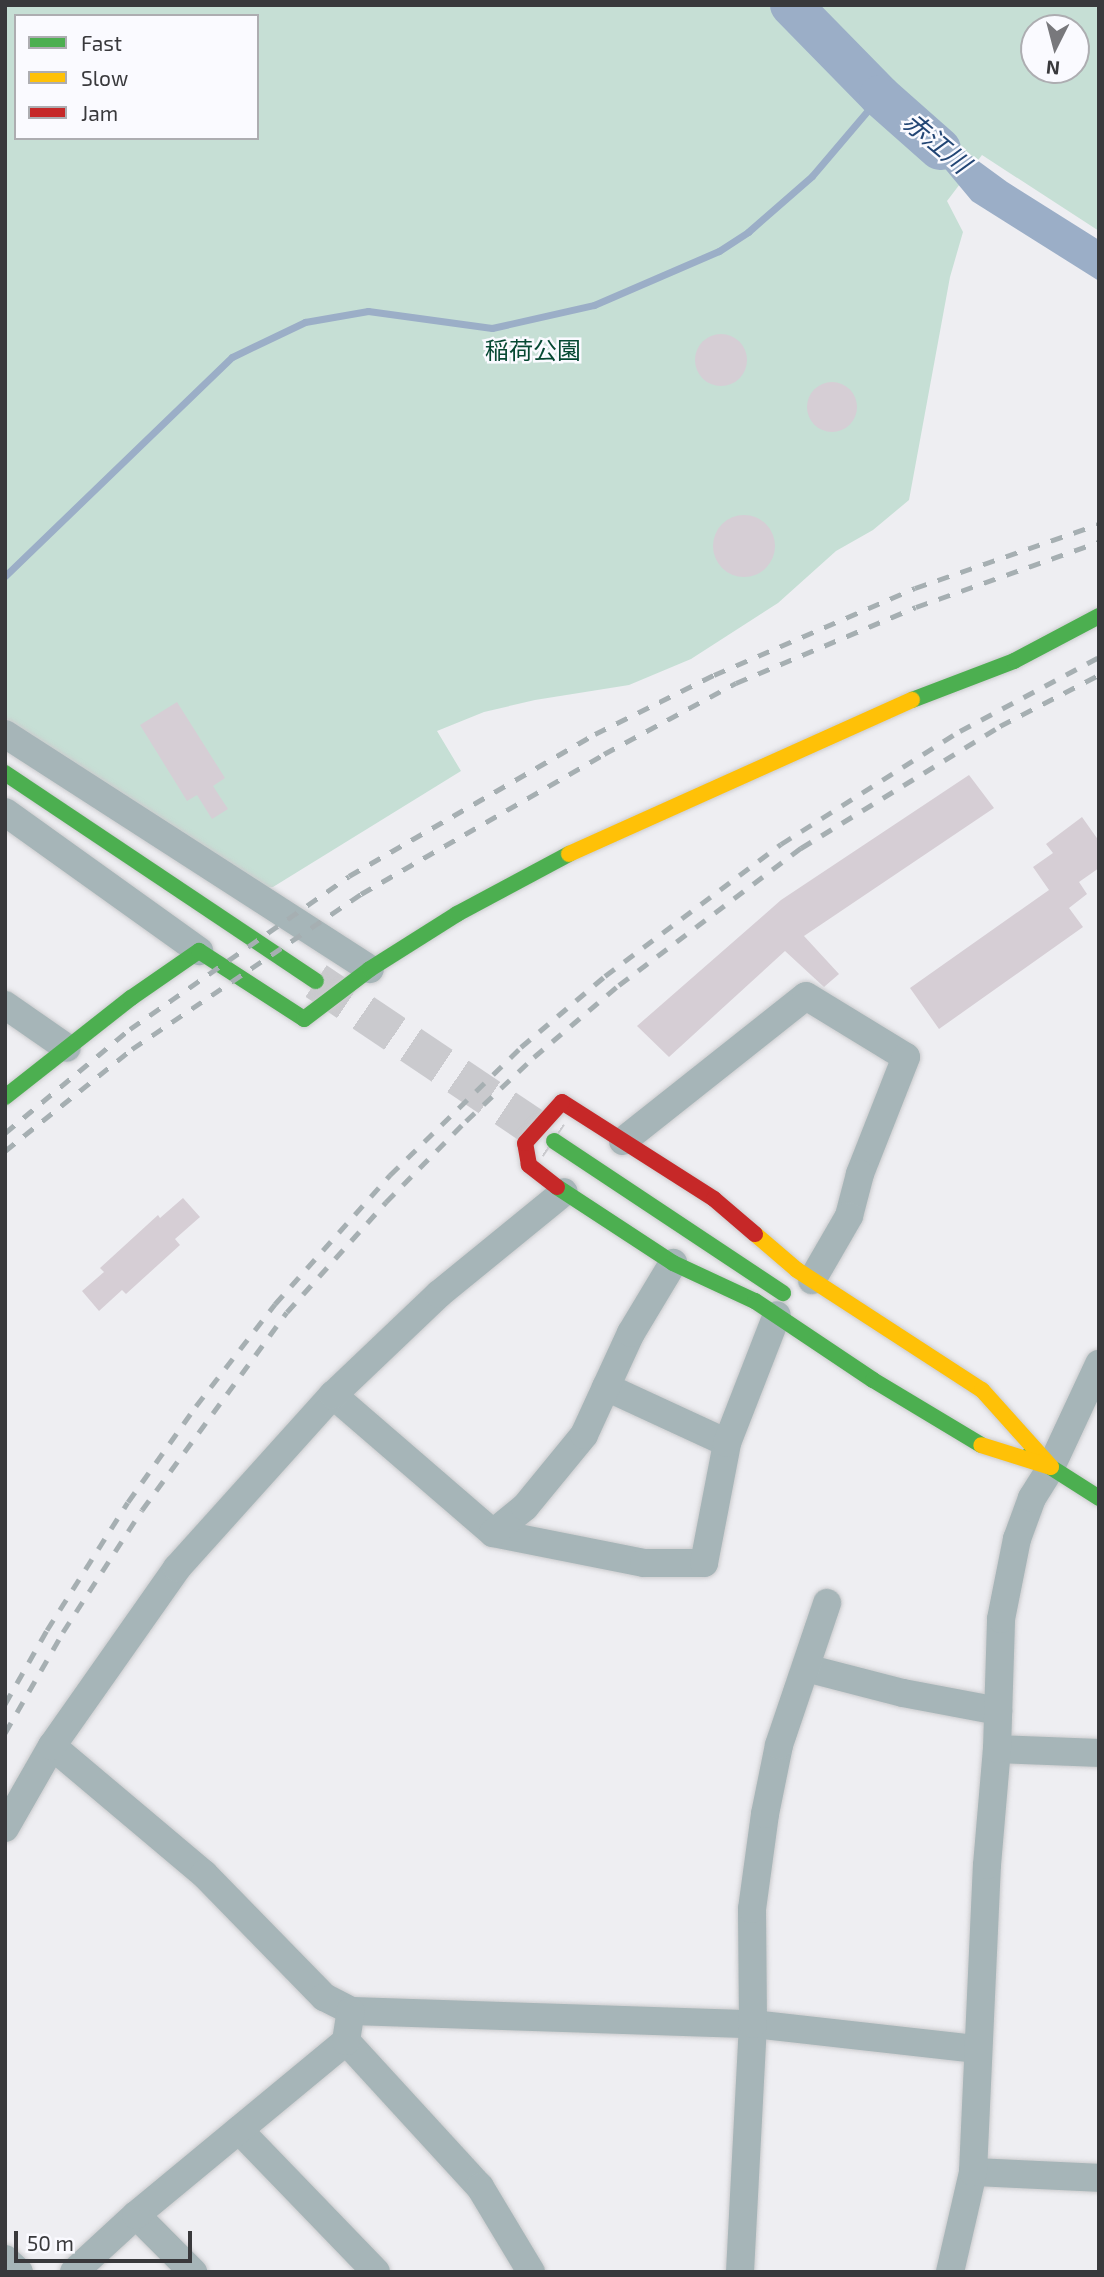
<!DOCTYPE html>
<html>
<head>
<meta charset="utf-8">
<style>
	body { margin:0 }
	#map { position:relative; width:1104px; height:2277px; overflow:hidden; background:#eeeef2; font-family:"Exo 2","Noto Sans JP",sans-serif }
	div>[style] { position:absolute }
	.green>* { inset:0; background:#c6dfd5 }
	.water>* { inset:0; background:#9baec7 }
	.stream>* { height:7px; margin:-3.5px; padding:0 3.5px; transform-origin:3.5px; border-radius:3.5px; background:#9baec7 }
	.river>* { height:42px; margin:-21px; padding:0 21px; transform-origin:21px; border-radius:21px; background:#9baec7 }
	.building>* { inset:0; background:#d6ced5 }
	.round { border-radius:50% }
	.secondary-tunnel>* { height:38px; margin-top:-19px; transform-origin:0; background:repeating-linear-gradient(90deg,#cacace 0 38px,transparent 0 57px) }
	.roads { filter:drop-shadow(0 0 2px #cbcbcd) drop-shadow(0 0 2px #cbcbcd) }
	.street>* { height:28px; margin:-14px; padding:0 14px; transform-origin:14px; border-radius:14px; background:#a6b5b8 }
	.fast>* { height:16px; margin:-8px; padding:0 8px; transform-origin:8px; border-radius:8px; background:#4caf50 }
	.slow>* { height:16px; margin:-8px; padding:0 8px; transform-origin:8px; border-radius:8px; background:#ffc107 }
	.jam>* { height:16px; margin:-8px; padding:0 8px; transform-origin:8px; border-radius:8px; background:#c62828 }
	.rail>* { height:5px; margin-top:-2.5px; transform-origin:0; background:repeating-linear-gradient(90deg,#a6afb2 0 12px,transparent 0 24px) }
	span { translate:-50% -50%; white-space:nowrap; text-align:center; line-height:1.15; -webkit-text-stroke:5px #fafaff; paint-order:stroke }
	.park-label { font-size:24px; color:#064832 }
	.water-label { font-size:26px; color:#234675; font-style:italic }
	.frame { position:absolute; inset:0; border:7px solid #39393c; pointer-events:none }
	.legend { position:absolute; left:14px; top:14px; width:245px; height:126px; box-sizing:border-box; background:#fafaff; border:2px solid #adadb1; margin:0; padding:9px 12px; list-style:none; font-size:21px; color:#39393c }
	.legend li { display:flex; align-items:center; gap:14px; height:35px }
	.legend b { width:35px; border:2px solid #adadb1 }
	.north { position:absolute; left:1020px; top:14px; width:70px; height:70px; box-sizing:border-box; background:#fafaff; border:2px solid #adadb1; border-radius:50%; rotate:186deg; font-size:19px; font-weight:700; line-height:28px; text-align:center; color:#39393c }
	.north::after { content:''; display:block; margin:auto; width:24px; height:32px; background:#78787c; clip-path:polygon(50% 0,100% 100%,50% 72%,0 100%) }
	.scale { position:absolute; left:14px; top:2231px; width:178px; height:32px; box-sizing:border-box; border:4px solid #39393c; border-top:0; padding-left:9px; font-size:21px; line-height:24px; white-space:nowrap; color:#39393c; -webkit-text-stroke:5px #fafaff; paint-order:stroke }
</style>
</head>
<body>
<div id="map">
	<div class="green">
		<i style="clip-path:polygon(evenodd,5px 5px,1099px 5px,1099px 231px,982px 155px,947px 201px,963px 232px,950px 277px,909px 500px,873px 530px,836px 551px,778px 603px,691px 659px,629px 685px,535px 700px,484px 712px,437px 731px,461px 771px,273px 887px,260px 888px,5px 718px,5px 5px,16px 16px,257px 16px,257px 138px,16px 138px,16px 16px,5px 5px,1034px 28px,1076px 28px,1076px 70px,1034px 70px,1034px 28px)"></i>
	</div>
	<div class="water">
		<i style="clip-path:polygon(877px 87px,1007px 182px,1099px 240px,1099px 281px,972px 201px)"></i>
	</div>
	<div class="stream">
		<i style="left:5px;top:576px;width:315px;rotate:-44deg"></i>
		<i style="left:232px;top:357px;width:81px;rotate:-25.6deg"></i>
		<i style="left:305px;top:322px;width:64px;rotate:-9.9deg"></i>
		<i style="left:368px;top:311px;width:125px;rotate:7.8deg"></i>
		<i style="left:492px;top:328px;width:105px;rotate:-12.7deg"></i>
		<i style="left:594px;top:305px;width:136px;rotate:-23.4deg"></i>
		<i style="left:719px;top:251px;width:35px;rotate:-33deg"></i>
		<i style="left:748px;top:232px;width:85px;rotate:-41.2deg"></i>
		<i style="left:812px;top:176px;width:105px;rotate:-49.6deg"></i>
	</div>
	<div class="river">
		<i style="left:791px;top:5px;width:127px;rotate:45.6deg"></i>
		<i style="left:880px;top:96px;width:80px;rotate:41.5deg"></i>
	</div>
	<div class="building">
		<i class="round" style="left:695px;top:334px;width:52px;height:52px"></i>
		<i class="round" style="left:807px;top:382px;width:50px;height:50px"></i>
		<i class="round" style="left:713px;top:515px;width:62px;height:62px"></i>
		<i style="clip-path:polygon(177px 702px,225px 778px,213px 786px,228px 809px,212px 819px,197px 795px,187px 801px,140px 725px)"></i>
		<i style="clip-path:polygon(969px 775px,994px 808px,804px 936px,839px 974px,824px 987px,785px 951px,669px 1057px,637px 1026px,781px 900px)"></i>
		<i style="clip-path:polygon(1082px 817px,1099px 841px,1099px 868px,1079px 882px,1087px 894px,1069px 908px,1083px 927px,939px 1029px,910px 988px,1049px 890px,1033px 867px,1053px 853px,1046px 844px)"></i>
		<i style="clip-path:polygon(183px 1198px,200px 1217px,175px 1239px,180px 1245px,126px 1294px,122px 1290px,99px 1311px,82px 1291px,104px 1272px,100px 1268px,158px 1215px,160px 1218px)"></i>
	</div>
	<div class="secondary-tunnel">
		<i style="left:316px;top:981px;width:287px;rotate:33.9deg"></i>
	</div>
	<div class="roads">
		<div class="street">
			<i style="left:5px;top:734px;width:434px;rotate:32.8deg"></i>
			<i style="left:5px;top:812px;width:239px;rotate:35.6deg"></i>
			<i style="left:5px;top:1005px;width:75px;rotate:34.7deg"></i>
			<i style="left:623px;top:1141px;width:233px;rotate:-38.4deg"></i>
			<i style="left:806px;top:996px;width:117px;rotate:31.4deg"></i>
			<i style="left:906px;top:1057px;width:126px;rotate:111.5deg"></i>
			<i style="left:860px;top:1174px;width:43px;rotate:104.7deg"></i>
			<i style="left:849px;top:1216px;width:74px;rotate:120deg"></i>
			<i style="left:606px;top:1387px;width:133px;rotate:24.8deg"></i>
			<i style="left:333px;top:1395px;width:211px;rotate:40.8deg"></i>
			<i style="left:493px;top:1533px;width:154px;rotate:11.2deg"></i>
			<i style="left:644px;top:1563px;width:60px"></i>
			<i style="left:704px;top:1563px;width:122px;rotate:-79.1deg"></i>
			<i style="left:727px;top:1443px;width:137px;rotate:-68.7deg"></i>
			<i style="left:493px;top:1533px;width:41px;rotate:-39.1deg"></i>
			<i style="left:525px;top:1507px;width:93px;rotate:-50.7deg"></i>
			<i style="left:584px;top:1435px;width:112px;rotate:-65.3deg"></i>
			<i style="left:631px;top:1333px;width:82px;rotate:-59deg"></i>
			<i style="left:806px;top:1668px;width:100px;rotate:14.5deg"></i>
			<i style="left:903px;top:1693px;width:97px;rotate:10.7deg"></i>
			<i style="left:52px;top:1746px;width:199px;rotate:40.1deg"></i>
			<i style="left:204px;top:1874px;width:172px;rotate:45.7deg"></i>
			<i style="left:324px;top:1997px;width:30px;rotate:27deg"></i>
			<i style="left:351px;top:2011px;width:402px;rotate:1.9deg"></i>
			<i style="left:753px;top:2024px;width:225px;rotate:6.4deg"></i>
			<i style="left:997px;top:1749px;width:102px;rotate:2.2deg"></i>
			<i style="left:5px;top:1828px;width:95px;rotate:-60.2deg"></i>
			<i style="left:52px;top:1746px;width:218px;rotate:-54.9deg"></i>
			<i style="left:177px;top:1568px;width:233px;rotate:-48deg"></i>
			<i style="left:333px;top:1395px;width:146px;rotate:-43.6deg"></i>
			<i style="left:439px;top:1294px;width:161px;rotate:-39.2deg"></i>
			<i style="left:346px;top:2041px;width:198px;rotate:47.5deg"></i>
			<i style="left:480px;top:2187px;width:99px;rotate:59deg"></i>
			<i style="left:239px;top:2130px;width:197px;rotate:46deg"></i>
			<i style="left:973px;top:2172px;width:126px;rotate:2.7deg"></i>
			<i style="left:136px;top:2215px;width:81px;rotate:45deg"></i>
			<i style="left:5px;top:2259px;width:19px;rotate:43deg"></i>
			<i style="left:74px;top:2272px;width:84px;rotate:-42.6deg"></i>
			<i style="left:136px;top:2215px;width:273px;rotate:-39.6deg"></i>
			<i style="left:346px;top:2041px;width:30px;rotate:-81deg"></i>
			<i style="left:740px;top:2272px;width:248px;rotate:-87deg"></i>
			<i style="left:753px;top:2024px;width:115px;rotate:-90.5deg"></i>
			<i style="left:752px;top:1909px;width:96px;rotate:-82.2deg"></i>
			<i style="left:765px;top:1814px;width:70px;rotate:-78.5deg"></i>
			<i style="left:779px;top:1745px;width:150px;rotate:-71.3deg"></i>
			<i style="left:950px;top:2272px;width:103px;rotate:-77deg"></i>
			<i style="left:973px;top:2172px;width:307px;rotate:-87.4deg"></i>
			<i style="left:987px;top:1865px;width:116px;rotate:-85.1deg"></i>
			<i style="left:997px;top:1749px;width:130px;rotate:-88.2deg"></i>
			<i style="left:1001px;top:1619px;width:82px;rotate:-78.7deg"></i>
			<i style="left:1017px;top:1539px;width:44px;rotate:-69.9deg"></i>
			<i style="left:1032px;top:1498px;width:36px;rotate:-58deg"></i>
			<i style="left:1051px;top:1467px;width:114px;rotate:-65deg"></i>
		</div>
		<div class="fast">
			<i style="left:912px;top:700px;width:109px;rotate:-20.9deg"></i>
			<i style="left:1014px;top:661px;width:96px;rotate:-27.9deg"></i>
			<i style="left:5px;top:773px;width:374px;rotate:33.8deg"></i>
			<i style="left:5px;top:1097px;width:160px;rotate:-38.2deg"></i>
			<i style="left:131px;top:998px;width:83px;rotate:-34.7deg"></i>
			<i style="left:199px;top:951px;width:125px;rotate:32.9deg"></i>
			<i style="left:304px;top:1019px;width:83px;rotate:-37.1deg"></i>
			<i style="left:370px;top:969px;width:103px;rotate:-32.3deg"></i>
			<i style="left:457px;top:914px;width:127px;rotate:-28.2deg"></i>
			<i style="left:554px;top:1141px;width:275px;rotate:33.6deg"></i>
			<i style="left:557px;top:1187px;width:139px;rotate:33.2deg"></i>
			<i style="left:673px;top:1263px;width:90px;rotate:24.9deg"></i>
			<i style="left:755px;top:1301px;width:142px;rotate:33.8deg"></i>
			<i style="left:873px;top:1380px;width:126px;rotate:31deg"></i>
			<i style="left:1030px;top:1454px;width:82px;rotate:32.5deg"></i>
		</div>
		<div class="slow">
			<i style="left:569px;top:854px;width:376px;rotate:-24.2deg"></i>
			<i style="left:755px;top:1234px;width:55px;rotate:40.6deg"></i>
			<i style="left:797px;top:1270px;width:221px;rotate:33deg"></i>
			<i style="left:982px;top:1390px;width:103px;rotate:48.1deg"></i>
			<i style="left:1051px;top:1467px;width:73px;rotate:-162.6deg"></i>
		</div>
		<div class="jam">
			<i style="left:562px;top:1102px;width:180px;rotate:32.5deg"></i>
			<i style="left:714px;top:1199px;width:54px;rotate:40.5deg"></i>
			<i style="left:557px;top:1187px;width:36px;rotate:-142deg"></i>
			<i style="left:529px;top:1165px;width:22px;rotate:-100deg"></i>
			<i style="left:525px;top:1143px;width:55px;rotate:-47.9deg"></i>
		</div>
	</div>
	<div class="rail">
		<i style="left:5px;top:1133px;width:163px;rotate:-39.8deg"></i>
		<i style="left:130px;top:1029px;width:267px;rotate:-34.9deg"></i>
		<i style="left:349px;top:876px;width:284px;rotate:-30deg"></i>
		<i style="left:595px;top:734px;width:133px;rotate:-26.4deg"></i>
		<i style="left:714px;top:675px;width:219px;rotate:-23.4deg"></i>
		<i style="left:915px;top:588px;width:195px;rotate:-19.2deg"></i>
		<i style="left:5px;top:1151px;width:163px;rotate:-38.8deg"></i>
		<i style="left:132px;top:1049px;width:277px;rotate:-34.1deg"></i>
		<i style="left:361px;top:894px;width:280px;rotate:-29.9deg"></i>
		<i style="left:604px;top:754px;width:150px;rotate:-28.3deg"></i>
		<i style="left:736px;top:683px;width:195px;rotate:-22.9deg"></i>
		<i style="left:916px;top:607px;width:194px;rotate:-19.6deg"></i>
		<i style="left:5px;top:1704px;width:85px;rotate:-60.4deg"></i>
		<i style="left:47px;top:1630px;width:151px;rotate:-57.7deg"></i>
		<i style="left:128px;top:1502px;width:118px;rotate:-54.7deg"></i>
		<i style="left:196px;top:1406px;width:129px;rotate:-52.2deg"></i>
		<i style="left:275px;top:1304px;width:173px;rotate:-48.3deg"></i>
		<i style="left:390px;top:1175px;width:183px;rotate:-44.3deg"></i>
		<i style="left:521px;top:1047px;width:110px;rotate:-40.2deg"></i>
		<i style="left:605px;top:976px;width:220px;rotate:-36.9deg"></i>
		<i style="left:781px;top:844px;width:212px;rotate:-32.3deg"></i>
		<i style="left:960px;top:731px;width:157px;rotate:-28deg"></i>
		<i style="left:5px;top:1733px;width:116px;rotate:-60.1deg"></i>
		<i style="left:63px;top:1632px;width:145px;rotate:-57.1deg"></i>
		<i style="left:142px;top:1510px;width:245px;rotate:-53.8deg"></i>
		<i style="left:287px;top:1312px;width:148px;rotate:-48deg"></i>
		<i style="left:386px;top:1202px;width:114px;rotate:-45.4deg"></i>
		<i style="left:466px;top:1121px;width:93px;rotate:-43.3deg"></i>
		<i style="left:534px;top:1057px;width:111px;rotate:-40.3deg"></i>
		<i style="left:619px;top:985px;width:228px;rotate:-37deg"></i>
		<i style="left:801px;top:848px;width:233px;rotate:-31.5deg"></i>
		<i style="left:1000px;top:726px;width:111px;rotate:-27.3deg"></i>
	</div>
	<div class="park-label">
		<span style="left:533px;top:350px">稲荷公園</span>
	</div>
	<div class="water-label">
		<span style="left:937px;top:142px;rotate:40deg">赤江川</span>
	</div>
	<div class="frame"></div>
	<ul class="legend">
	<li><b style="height:9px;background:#4caf50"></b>Fast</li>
	<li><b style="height:9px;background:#ffc107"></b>Slow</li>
	<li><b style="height:9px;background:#c62828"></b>Jam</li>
	</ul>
	<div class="north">N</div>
	<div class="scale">50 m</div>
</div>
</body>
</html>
